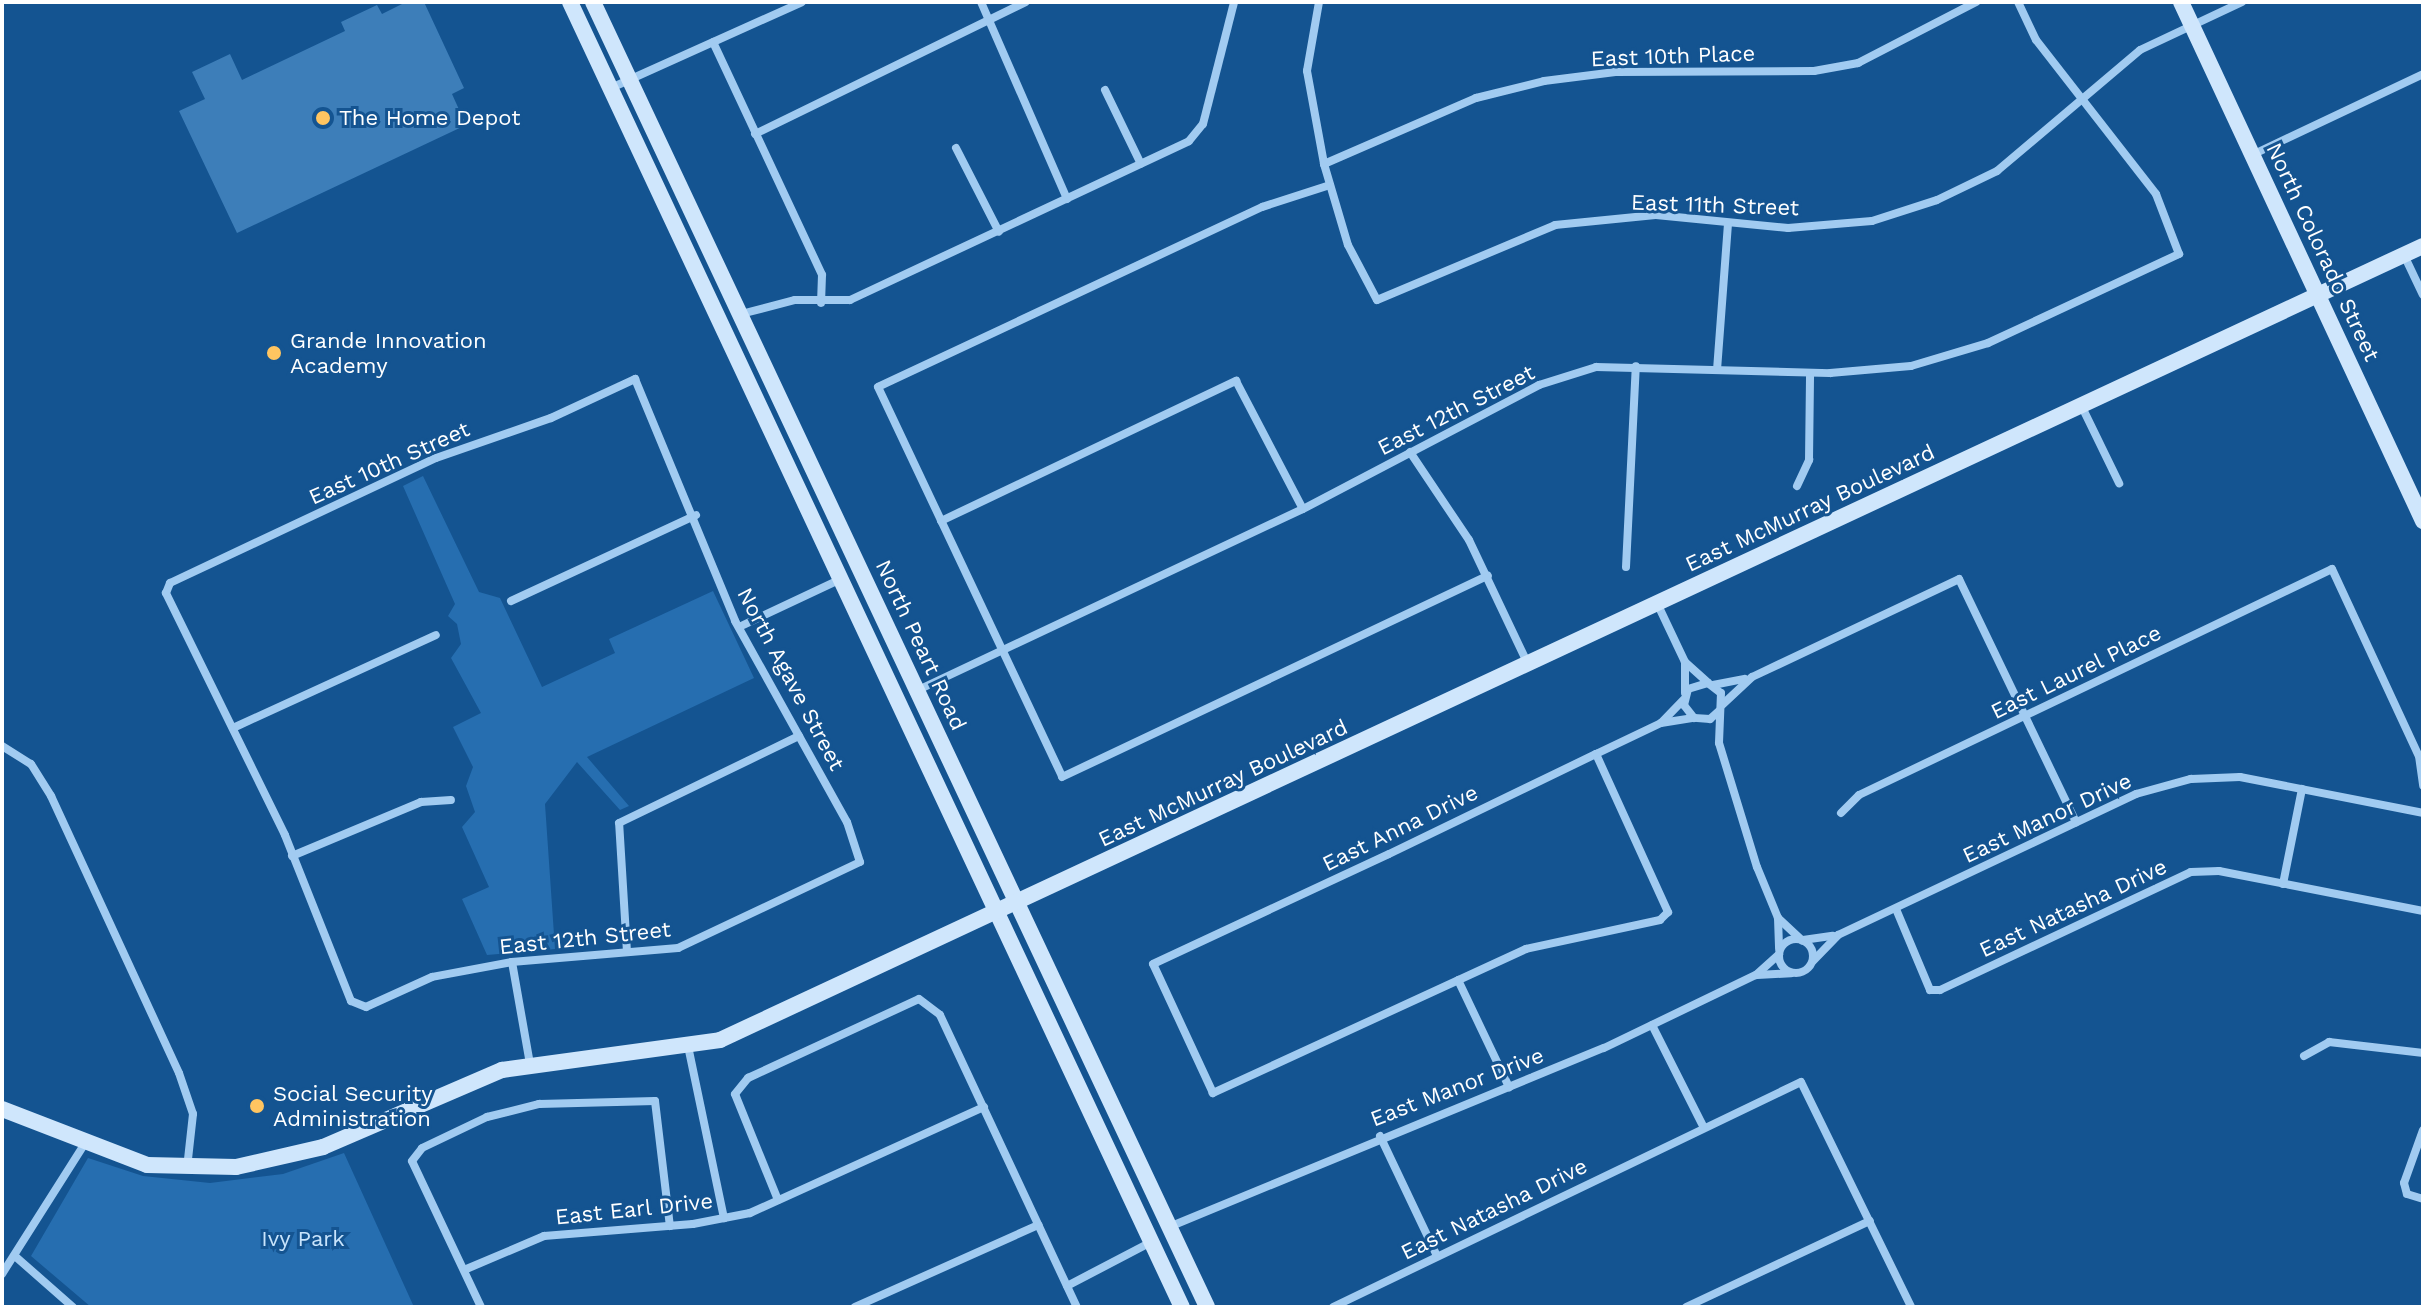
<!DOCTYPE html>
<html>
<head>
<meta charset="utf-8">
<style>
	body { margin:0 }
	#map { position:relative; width:2425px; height:1309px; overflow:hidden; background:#145491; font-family:"Work Sans",sans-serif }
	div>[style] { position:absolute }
	.green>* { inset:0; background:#266eb0 }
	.building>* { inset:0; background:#3d7eb9 }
	.street>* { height:8px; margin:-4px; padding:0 4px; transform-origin:4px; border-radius:4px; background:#a1cbf1 }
	.street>.ring { margin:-4px; padding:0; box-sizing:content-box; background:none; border:8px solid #a1cbf1; border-radius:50% }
	.secondary>* { height:16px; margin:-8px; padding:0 8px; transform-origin:8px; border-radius:8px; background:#cfe6fc }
	.dots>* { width:22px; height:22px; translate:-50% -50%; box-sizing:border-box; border:4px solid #145491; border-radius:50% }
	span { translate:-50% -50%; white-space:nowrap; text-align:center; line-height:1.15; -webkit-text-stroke:6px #145491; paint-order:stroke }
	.street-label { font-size:22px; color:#fff }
	.poi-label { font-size:22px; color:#fff }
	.left { translate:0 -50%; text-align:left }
	.park-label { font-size:22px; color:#c8e4fc }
	.frame { position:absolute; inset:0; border:4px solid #fff; pointer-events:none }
</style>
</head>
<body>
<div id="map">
	<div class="green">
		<i style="clip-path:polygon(423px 476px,479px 592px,500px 598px,542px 687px,615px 653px,609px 639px,713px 591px,754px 678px,587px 757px,629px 806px,620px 810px,577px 762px,545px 804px,555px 949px,487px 955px,462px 899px,489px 887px,462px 827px,475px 812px,466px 786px,473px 767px,453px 727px,481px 713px,451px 658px,461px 644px,457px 624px,448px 616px,455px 604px,403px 486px)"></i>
		<i style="clip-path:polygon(344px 1153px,414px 1307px,91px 1307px,31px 1256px,88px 1158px,143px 1176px,210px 1183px,283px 1174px)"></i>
	</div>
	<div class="building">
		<i style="clip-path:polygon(406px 2px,424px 2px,464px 88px,452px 94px,466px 125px,237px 233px,179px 111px,205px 99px,192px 72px,230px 54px,242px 80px,345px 31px,341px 22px,377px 5px,382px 14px)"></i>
	</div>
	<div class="street">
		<i style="left:981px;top:2px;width:215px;rotate:66.4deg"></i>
		<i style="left:1319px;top:2px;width:70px;rotate:99.9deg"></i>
		<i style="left:1307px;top:71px;width:95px;rotate:79.6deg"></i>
		<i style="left:1324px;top:164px;width:84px;rotate:73.5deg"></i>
		<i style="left:1348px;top:245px;width:62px;rotate:62.2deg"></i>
		<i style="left:1377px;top:300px;width:193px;rotate:-22.8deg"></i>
		<i style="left:1555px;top:225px;width:101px;rotate:-5.7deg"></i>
		<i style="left:1656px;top:215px;width:133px;rotate:5.6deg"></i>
		<i style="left:1788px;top:228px;width:84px;rotate:-4.8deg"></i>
		<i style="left:1872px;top:221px;width:68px;rotate:-17.9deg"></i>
		<i style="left:1937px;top:200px;width:67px;rotate:-25.8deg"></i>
		<i style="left:1997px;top:171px;width:187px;rotate:-40.2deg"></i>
		<i style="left:2140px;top:50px;width:113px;rotate:-25.2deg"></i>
		<i style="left:713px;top:42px;width:257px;rotate:64.9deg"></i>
		<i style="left:822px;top:275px;width:28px;rotate:92deg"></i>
		<i style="left:611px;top:88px;width:209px;rotate:-24.2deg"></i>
		<i style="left:1105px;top:90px;width:82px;rotate:64.1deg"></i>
		<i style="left:755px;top:134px;width:301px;rotate:-26deg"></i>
		<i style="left:956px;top:148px;width:94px;rotate:62.9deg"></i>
		<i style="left:2254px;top:154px;width:187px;rotate:-25.3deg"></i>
		<i style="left:1324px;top:164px;width:166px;rotate:-23.5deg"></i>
		<i style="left:1476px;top:98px;width:70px;rotate:-14deg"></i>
		<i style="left:1544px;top:81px;width:72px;rotate:-7.2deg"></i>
		<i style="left:1615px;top:72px;width:199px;rotate:-0.3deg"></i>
		<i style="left:1814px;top:71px;width:45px;rotate:-10.3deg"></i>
		<i style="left:1858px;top:63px;width:133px;rotate:-27.3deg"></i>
		<i style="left:1330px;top:185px;width:71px;rotate:162.1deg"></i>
		<i style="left:1262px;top:207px;width:424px;rotate:154.9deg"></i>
		<i style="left:878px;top:387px;width:431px;rotate:64.7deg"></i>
		<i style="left:1062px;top:777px;width:471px;rotate:-25.3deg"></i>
		<i style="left:2404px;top:255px;width:44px;rotate:64.6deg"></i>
		<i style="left:741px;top:314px;width:56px;rotate:-14.5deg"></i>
		<i style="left:795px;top:300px;width:55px"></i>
		<i style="left:850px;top:300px;width:374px;rotate:-25.1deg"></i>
		<i style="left:1189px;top:141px;width:22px;rotate:-51deg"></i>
		<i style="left:1203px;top:124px;width:126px;rotate:-75.7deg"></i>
		<i style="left:1717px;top:370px;width:146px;rotate:-85.7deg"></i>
		<i style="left:635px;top:379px;width:262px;rotate:67.5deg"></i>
		<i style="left:735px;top:621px;width:230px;rotate:60.9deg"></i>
		<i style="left:847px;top:822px;width:42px;rotate:72deg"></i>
		<i style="left:860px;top:862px;width:201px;rotate:154.7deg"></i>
		<i style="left:678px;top:948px;width:167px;rotate:175.2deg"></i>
		<i style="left:512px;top:962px;width:81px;rotate:169.4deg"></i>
		<i style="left:432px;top:977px;width:72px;rotate:155.6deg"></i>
		<i style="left:366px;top:1007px;width:16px;rotate:-158deg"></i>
		<i style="left:351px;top:1001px;width:179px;rotate:-111.7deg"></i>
		<i style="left:285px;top:835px;width:270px;rotate:-116.2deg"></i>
		<i style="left:166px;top:593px;width:11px;rotate:-68deg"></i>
		<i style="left:170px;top:583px;width:294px;rotate:-25.2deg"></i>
		<i style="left:436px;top:458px;width:122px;rotate:-19.2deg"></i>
		<i style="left:551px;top:418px;width:93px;rotate:-24.9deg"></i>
		<i style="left:2082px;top:407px;width:85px;rotate:64deg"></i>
		<i style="left:1410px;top:452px;width:106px;rotate:56.2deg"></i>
		<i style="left:1469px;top:540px;width:137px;rotate:64.6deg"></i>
		<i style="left:1797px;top:486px;width:29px;rotate:-65deg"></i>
		<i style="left:1809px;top:460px;width:87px;rotate:-89.3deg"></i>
		<i style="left:941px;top:521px;width:327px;rotate:-25.4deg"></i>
		<i style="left:1236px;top:381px;width:144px;rotate:62.4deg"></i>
		<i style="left:1626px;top:567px;width:201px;rotate:-87.2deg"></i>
		<i style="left:511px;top:601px;width:204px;rotate:-24.9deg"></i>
		<i style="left:1657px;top:603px;width:65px;rotate:64.6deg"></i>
		<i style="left:1685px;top:662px;width:30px;rotate:42deg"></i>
		<i style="left:739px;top:627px;width:113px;rotate:-25.2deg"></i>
		<i style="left:1685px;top:663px;width:30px;rotate:90deg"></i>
		<i style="left:1713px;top:685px;width:32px;rotate:-11deg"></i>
		<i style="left:918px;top:690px;width:425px;rotate:-25.2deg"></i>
		<i style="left:1303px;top:509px;width:267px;rotate:-27.7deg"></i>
		<i style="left:1539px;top:385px;width:60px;rotate:-17.5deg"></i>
		<i style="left:1596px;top:367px;width:234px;rotate:1.5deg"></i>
		<i style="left:1830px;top:373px;width:81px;rotate:-4.9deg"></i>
		<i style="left:1911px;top:366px;width:80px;rotate:-16.6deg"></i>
		<i style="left:1988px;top:343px;width:211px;rotate:-25deg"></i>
		<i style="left:2179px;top:254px;width:64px;rotate:-111deg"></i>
		<i style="left:2156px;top:194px;width:195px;rotate:-127.9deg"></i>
		<i style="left:2036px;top:40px;width:42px;rotate:-115.3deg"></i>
		<i style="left:1722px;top:705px;width:41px;rotate:-43deg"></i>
		<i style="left:1752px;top:677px;width:229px;rotate:-25.3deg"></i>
		<i style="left:1959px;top:579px;width:270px;rotate:64.3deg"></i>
		<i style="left:1719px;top:711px;width:12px;rotate:138deg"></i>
		<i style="left:1710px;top:719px;width:16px;rotate:-176deg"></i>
		<i style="left:1694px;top:718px;width:16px;rotate:-128deg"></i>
		<i style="left:1684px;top:705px;width:16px;rotate:-76deg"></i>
		<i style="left:1688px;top:689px;width:21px;rotate:-17deg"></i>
		<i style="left:1708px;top:683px;width:16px;rotate:38deg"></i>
		<i style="left:1721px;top:693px;width:50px;rotate:92.3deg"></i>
		<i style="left:1719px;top:743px;width:130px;rotate:73deg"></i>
		<i style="left:1757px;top:867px;width:55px;rotate:67.6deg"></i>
		<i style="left:1778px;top:918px;width:33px;rotate:43deg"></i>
		<i style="left:1662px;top:722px;width:32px;rotate:-46deg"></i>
		<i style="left:233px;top:728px;width:223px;rotate:-24.6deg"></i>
		<i style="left:2px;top:746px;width:34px;rotate:32deg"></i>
		<i style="left:31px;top:764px;width:38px;rotate:58deg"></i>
		<i style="left:51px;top:796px;width:305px;rotate:65.2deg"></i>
		<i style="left:179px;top:1073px;width:43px;rotate:71.1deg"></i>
		<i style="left:193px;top:1114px;width:54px;rotate:96.3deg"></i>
		<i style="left:1596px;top:754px;width:174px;rotate:65.5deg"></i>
		<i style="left:1668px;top:912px;width:11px;rotate:135deg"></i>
		<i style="left:1660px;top:920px;width:137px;rotate:167.8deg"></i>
		<i style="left:1526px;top:949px;width:345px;rotate:155.3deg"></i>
		<i style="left:1213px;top:1093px;width:142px;rotate:-114.9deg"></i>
		<i style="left:1153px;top:964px;width:260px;rotate:-25deg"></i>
		<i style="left:1389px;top:854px;width:230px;rotate:-25.8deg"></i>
		<i style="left:1596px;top:754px;width:72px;rotate:-25.5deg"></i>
		<i style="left:1661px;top:723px;width:33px;rotate:-9deg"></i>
		<i style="left:1841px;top:813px;width:25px;rotate:-45deg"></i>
		<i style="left:1859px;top:795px;width:524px;rotate:-25.54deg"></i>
		<i style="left:2332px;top:569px;width:206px;rotate:65.1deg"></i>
		<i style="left:2419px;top:756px;width:30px;rotate:82deg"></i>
		<i style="left:292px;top:856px;width:140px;rotate:-22.7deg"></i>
		<i style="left:421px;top:802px;width:30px;rotate:-4deg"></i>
		<i style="left:2283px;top:884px;width:97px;rotate:-78.7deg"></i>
		<i style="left:1896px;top:909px;width:88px;rotate:67.2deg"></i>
		<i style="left:1930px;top:990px;width:10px"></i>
		<i style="left:1940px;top:990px;width:277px;rotate:-25.2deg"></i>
		<i style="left:2191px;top:872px;width:28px;rotate:-2deg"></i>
		<i style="left:2219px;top:871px;width:208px;rotate:11.1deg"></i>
		<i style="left:1778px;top:918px;width:31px;rotate:88deg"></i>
		<i class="ring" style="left:1779px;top:939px;width:26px;height:26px"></i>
		<i style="left:1803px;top:940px;width:30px;rotate:-8deg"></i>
		<i style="left:627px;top:952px;width:129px;rotate:-93.5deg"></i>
		<i style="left:619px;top:823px;width:200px;rotate:-25.8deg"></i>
		<i style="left:1813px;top:961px;width:36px;rotate:-46deg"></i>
		<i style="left:1838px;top:935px;width:330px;rotate:-25.3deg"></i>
		<i style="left:2136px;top:794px;width:57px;rotate:-15.3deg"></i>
		<i style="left:2191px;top:779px;width:49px;rotate:-2.3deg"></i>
		<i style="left:2240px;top:777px;width:187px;rotate:11.1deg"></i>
		<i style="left:512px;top:962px;width:104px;rotate:80deg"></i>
		<i style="left:1757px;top:975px;width:34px;rotate:-3deg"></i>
		<i style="left:1458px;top:980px;width:119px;rotate:64.5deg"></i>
		<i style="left:1652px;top:1025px;width:115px;rotate:63.2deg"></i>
		<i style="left:688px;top:1046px;width:176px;rotate:78.2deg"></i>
		<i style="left:2304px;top:1056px;width:29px;rotate:-29deg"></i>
		<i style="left:2329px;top:1042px;width:95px;rotate:6.7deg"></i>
		<i style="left:2423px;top:1130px;width:56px;rotate:109.7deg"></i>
		<i style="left:2404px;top:1183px;width:11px;rotate:75deg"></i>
		<i style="left:2407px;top:1194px;width:17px;rotate:17deg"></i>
		<i style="left:1380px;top:1136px;width:133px;rotate:64.6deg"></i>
		<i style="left:778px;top:1200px;width:114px;rotate:-112.1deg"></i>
		<i style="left:735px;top:1094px;width:21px;rotate:-51deg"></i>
		<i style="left:748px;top:1078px;width:188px;rotate:-24.8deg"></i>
		<i style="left:919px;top:999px;width:26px;rotate:37deg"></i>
		<i style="left:940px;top:1015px;width:323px;rotate:64.9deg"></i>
		<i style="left:1169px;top:1227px;width:470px;rotate:-22.4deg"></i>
		<i style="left:1604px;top:1048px;width:169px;rotate:-25.7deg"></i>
		<i style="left:1756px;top:975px;width:31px;rotate:-42deg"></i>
		<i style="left:16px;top:1257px;width:76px;rotate:41.3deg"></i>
		<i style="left:464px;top:1270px;width:87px;rotate:-23deg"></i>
		<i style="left:544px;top:1236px;width:149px;rotate:-4.6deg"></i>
		<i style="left:693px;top:1224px;width:58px;rotate:-10.9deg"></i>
		<i style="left:750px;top:1213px;width:257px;rotate:-24.4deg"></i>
		<i style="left:2px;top:1274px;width:155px;rotate:-57.6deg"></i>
		<i style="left:1067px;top:1286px;width:95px;rotate:-27.6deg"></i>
		<i style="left:481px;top:1307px;width:161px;rotate:-115.3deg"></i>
		<i style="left:412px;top:1161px;width:16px;rotate:-52deg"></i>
		<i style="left:422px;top:1148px;width:72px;rotate:-25.5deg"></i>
		<i style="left:487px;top:1117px;width:54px;rotate:-14deg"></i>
		<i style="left:539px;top:1104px;width:116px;rotate:-1.5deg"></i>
		<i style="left:655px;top:1101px;width:126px;rotate:83.2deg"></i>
		<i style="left:855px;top:1307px;width:201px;rotate:-24.1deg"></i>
		<i style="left:1333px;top:1307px;width:519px;rotate:-25.68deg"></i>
		<i style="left:1801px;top:1082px;width:250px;rotate:63.9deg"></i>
		<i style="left:1686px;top:1307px;width:203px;rotate:-25.1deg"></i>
	</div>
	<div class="secondary">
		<i style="left:570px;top:2px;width:1441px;rotate:64.88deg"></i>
		<i style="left:593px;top:2px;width:1442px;rotate:64.8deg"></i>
		<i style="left:2181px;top:2px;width:573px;rotate:65deg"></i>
		<i style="left:2px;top:1109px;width:155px;rotate:21.1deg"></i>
		<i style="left:147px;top:1165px;width:89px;rotate:1.3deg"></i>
		<i style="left:236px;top:1167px;width:89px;rotate:-12.9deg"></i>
		<i style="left:323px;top:1147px;width:195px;rotate:-23.3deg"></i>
		<i style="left:502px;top:1070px;width:220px;rotate:-7.8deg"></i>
		<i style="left:720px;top:1040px;width:1879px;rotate:-25deg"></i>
	</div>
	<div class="dots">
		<i style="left:323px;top:118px;background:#ffc561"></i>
		<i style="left:274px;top:353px;background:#ffc561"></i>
		<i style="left:257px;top:1106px;background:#ffc561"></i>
	</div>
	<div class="street-label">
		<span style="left:1673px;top:56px;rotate:-2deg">East 10th Place</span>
		<span style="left:1715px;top:205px;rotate:2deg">East 11th Street</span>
		<span style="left:2323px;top:252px;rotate:65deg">North Colorado Street</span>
		<span style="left:1456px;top:410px;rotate:-27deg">East 12th Street</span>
		<span style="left:389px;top:463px;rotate:-24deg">East 10th Street</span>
		<span style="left:1810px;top:508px;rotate:-25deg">East McMurray Boulevard</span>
		<span style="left:921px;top:645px;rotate:65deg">North Peart Road</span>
		<span style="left:2076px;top:672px;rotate:-26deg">East Laurel Place</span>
		<span style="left:791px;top:679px;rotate:62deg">North Agave Street</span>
		<span style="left:1223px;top:783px;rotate:-25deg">East McMurray Boulevard</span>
		<span style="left:2047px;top:818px;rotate:-25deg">East Manor Drive</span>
		<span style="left:1400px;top:828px;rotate:-26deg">East Anna Drive</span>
		<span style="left:2073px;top:908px;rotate:-25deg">East Natasha Drive</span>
		<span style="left:585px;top:938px;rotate:-6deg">East 12th Street</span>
		<span style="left:1457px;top:1087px;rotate:-21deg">East Manor Drive</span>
		<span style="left:634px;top:1209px;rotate:-6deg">East Earl Drive</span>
		<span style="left:1494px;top:1209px;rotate:-26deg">East Natasha Drive</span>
	</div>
	<div class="poi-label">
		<span class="left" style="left:339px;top:118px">The Home Depot</span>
		<span class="left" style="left:290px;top:353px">Grande Innovation<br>Academy</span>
		<span class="left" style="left:273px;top:1106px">Social Security<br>Administration</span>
	</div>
	<div class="park-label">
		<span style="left:303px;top:1239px">Ivy Park</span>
	</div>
	<div class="frame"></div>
</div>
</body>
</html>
